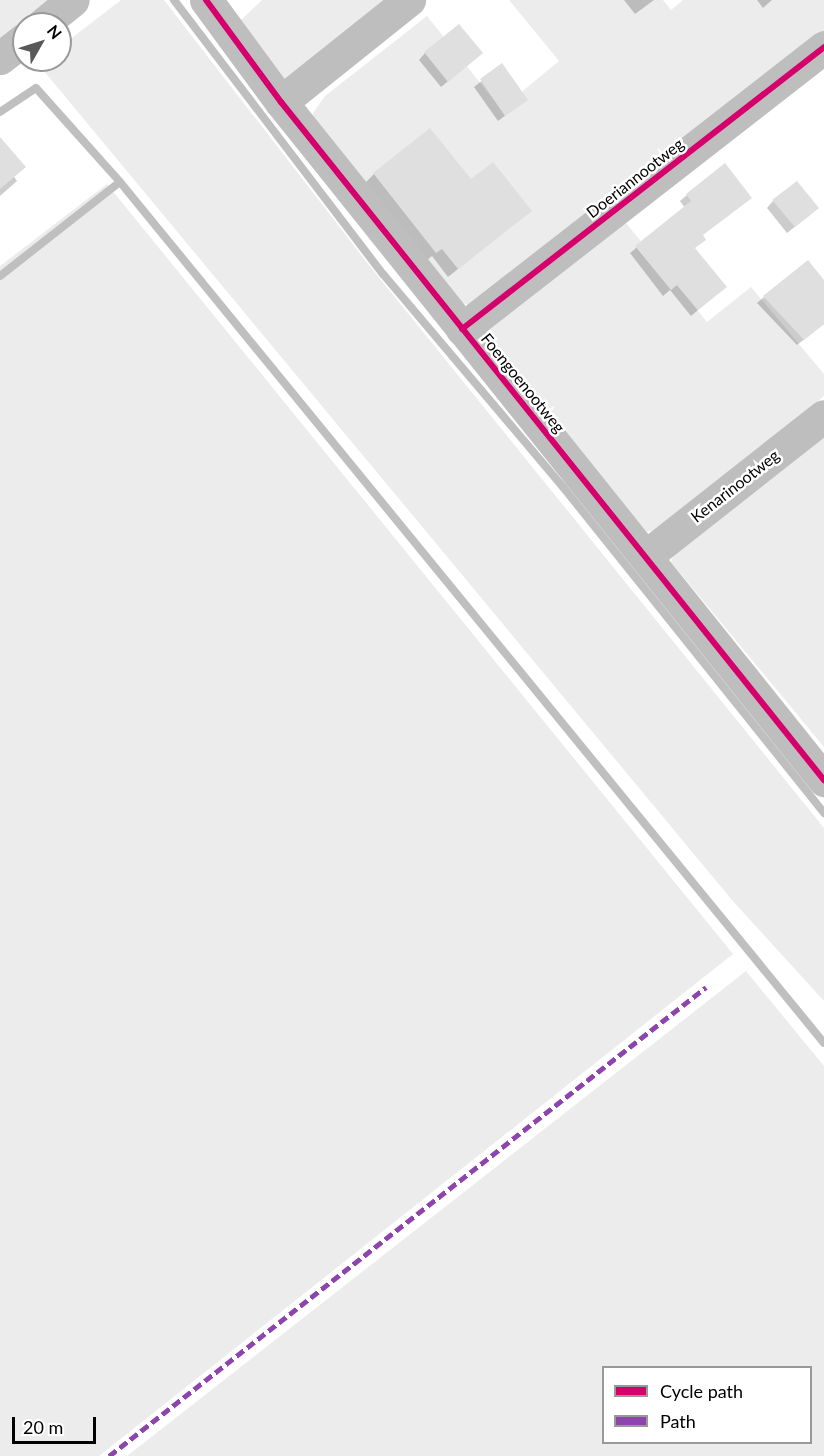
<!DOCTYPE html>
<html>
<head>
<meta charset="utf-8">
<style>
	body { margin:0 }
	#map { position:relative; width:824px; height:1456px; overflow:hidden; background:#fff; font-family:Lato,sans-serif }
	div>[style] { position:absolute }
	.green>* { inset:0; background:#ececec }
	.shadow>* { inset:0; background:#0003 }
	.stream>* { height:8px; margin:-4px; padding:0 4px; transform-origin:4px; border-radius:4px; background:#bfbfbf }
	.building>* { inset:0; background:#dfdfdf }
	.minor>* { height:33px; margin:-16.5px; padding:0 16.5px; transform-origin:16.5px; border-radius:16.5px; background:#bebebe }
	.quiet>* { height:4.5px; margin-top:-2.25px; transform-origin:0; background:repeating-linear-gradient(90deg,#8e44ad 0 9px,transparent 0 13.5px) }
	.cycleway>* { height:6px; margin:-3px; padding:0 3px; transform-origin:3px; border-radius:3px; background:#d6006c }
	span { translate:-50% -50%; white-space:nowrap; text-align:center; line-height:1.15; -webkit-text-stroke:5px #fff; paint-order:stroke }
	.street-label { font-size:16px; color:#000 }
	.legend { position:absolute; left:602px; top:1366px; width:210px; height:78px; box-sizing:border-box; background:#fff; border:2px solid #999; margin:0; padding:8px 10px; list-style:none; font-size:18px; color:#000 }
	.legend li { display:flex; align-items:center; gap:12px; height:30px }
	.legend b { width:30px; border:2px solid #999 }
	.north { position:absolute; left:12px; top:12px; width:60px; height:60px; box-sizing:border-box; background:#fff; border:2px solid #999; border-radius:50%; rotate:51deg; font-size:16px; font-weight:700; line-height:24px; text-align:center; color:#000 }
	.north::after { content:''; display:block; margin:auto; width:21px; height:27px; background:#595959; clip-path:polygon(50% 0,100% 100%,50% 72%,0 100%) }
	.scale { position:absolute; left:12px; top:1417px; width:84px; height:27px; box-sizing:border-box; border:3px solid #000; border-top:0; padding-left:8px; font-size:18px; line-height:21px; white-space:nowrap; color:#000; -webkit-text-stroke:4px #fff; paint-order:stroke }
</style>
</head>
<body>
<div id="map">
	<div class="green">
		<i style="clip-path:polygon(0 0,62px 0,0 48px)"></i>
		<i style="clip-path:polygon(121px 0,164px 0,369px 265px,824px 828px,824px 1001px,732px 900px,38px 64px,60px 60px,60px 47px)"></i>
		<i style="clip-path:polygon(262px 0,416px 0,282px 82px,237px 24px)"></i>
		<i style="clip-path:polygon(509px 0,663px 0,671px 10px,683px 0,824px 0,824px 35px,470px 306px,453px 298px,313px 128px,313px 113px,325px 96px,427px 16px,501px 109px,559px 61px)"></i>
		<i style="clip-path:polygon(107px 184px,733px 954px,99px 1456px,0 1456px,0 266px)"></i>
		<i style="clip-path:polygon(621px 217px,707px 322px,751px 287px,824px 374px,824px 396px,659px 529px,647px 532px,482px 335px,491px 320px)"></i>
		<i style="clip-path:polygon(824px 433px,824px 747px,671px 562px,675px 551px)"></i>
		<i style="clip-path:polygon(evenodd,746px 971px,824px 1066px,824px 1456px,127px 1456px,746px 971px,604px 1368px,810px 1368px,810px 1442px,604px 1442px,604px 1368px)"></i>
	</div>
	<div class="shadow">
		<i style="clip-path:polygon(624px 0,654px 0,635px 14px)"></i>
		<i style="clip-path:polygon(757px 0,772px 0,763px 8px)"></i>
		<i style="clip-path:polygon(425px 53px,474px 60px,441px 87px,419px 60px)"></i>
		<i style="clip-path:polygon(502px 65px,526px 100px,498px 121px,474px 87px)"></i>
		<i style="clip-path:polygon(0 156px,17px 181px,0 196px)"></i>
		<i style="clip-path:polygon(725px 166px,694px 249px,718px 293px,691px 316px,670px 290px,663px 296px,630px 253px,685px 208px,680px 201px,687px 195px)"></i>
		<i style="clip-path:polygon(374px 174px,470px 181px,530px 211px,448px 277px,432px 256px,427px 260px,365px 183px)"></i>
		<i style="clip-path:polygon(773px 201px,810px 215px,787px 233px,767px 208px)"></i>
		<i style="clip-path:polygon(824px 282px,824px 324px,797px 345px,757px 303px,764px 297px)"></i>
	</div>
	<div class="stream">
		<i style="left:174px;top:0;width:345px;rotate:52.7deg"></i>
		<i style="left:383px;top:274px;width:279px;rotate:49.8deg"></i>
		<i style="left:563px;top:487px;width:418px;rotate:51.3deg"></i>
		<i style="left:0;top:112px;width:43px;rotate:-33.7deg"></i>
		<i style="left:36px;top:88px;width:126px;rotate:48.2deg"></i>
		<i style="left:0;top:276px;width:152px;rotate:-38.1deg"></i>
		<i style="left:120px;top:182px;width:1112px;rotate:50.73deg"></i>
	</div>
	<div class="building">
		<i style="clip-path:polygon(459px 24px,483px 53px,448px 82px,424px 52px)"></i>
		<i style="clip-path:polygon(502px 63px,528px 100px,505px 116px,480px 79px)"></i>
		<i style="clip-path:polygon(430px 128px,471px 179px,493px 162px,532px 211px,458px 269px,442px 249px,436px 253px,373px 173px)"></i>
		<i style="clip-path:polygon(0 137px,26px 167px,0 189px)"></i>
		<i style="clip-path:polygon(725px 163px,752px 198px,703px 235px,706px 240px,695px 248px,727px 287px,698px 310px,677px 285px,671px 290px,635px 246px,691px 201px,686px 194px)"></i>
		<i style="clip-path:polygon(797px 181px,819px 208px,795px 227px,772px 200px)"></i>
		<i style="clip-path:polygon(808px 260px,824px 280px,824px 324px,804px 340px,763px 296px)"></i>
	</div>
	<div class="minor">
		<i style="left:206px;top:0;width:127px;rotate:53.7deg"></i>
		<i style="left:281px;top:102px;width:869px;rotate:51.31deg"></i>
		<i style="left:43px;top:24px;width:38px;rotate:-39deg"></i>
		<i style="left:0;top:58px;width:31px;rotate:-38deg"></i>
		<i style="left:281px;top:102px;width:164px;rotate:-38.6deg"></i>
		<i style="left:462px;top:329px;width:459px;rotate:-37.9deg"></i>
		<i style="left:646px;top:556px;width:226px;rotate:-38.2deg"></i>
	</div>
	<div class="quiet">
		<i style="left:109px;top:1456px;width:759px;rotate:-38.15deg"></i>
	</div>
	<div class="cycleway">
		<i style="left:206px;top:0;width:127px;rotate:53.7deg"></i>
		<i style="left:281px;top:102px;width:869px;rotate:51.31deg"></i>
		<i style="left:462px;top:329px;width:459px;rotate:-37.9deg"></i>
	</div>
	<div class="street-label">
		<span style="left:635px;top:178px;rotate:-38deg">Doeriannootweg</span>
		<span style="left:523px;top:383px;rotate:51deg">Foengoenootweg</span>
		<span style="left:735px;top:486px;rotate:-38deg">Kenarinootweg</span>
	</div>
	<ul class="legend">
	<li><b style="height:8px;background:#d6006c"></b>Cycle path</li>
	<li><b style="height:8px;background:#8e44ad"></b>Path</li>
	</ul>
	<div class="north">N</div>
	<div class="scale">20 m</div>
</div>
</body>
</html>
